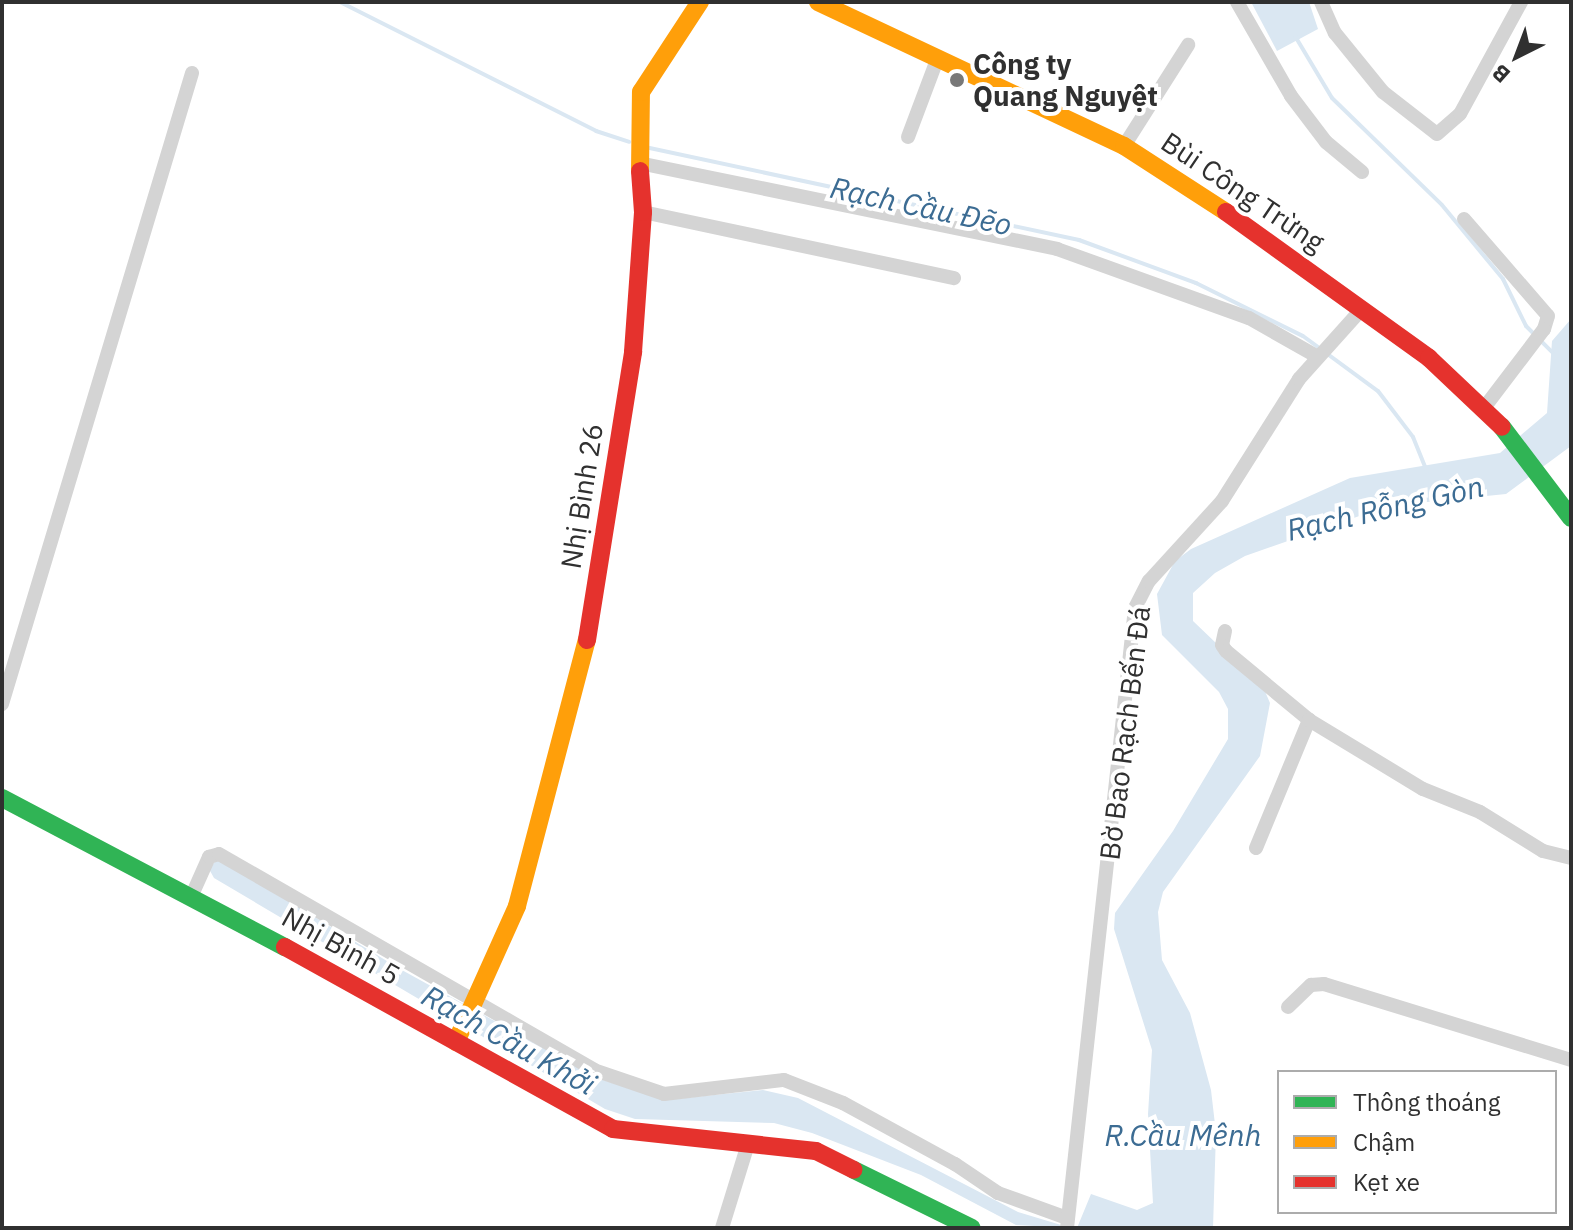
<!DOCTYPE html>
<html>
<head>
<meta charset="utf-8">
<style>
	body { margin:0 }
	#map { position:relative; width:1573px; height:1230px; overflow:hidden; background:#fff; font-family:"IBM Plex Sans",sans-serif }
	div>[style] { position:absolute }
	.water>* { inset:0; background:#dae7f2 }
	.stream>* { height:4px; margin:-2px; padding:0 2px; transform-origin:2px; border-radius:2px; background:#dae7f2 }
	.street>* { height:14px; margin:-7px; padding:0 7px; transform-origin:7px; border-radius:7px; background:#d4d4d4 }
	.fast>* { height:18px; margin:-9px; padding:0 9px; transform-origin:9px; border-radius:9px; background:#30b455 }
	.slow>* { height:18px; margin:-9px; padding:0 9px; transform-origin:9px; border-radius:9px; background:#ff9f0a }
	.jam>* { height:18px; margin:-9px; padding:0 9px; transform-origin:9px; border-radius:9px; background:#e5322d }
	.dots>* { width:22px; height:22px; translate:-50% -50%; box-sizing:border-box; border:4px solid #fff; border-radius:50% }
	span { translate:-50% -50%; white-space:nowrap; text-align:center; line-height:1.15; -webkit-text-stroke:8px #fff; paint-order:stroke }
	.poi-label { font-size:28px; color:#303030; font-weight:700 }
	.left { translate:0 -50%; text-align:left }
	.street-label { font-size:28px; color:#303030 }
	.water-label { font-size:30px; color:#3c6c93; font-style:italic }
	.frame { position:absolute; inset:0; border:4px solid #303030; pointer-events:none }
	.legend { position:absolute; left:1277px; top:1070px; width:280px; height:144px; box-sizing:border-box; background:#fff; border:2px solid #acacac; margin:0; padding:10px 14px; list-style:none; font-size:24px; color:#303030 }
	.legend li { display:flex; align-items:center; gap:16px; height:40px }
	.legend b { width:40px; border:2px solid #acacac }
	.north { position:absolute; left:1477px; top:16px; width:80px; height:80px; -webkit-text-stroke:6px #fff; paint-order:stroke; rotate:222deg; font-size:22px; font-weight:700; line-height:32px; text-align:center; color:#303030 }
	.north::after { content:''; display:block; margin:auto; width:28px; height:36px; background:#303030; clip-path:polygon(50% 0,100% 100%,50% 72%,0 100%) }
</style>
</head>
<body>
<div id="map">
	<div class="water">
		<i style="clip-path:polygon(1251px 2px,1309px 2px,1318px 29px,1277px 51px)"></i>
		<i style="clip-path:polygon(1571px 319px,1571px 446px,1506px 494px,1388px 506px,1245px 556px,1215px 573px,1193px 593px,1193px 621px,1264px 689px,1270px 703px,1260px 756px,1163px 892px,1158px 912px,1162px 960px,1190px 1013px,1211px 1090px,1216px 1133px,1213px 1228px,1077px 1228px,1091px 1194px,1137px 1210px,1153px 1203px,1148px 1114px,1152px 1050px,1114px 929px,1115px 913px,1173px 831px,1228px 739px,1228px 709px,1219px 692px,1162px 635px,1157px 594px,1175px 561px,1191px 549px,1350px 478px,1500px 453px,1547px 413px,1552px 341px)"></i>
		<i style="clip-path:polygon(218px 858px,400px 969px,600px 1079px,665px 1100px,763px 1090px,798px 1098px,1018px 1212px,1071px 1228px,1016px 1225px,921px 1175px,812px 1133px,774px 1123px,635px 1119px,605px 1109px,214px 878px,209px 869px)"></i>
	</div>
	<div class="stream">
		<i style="left:340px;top:2px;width:287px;rotate:26.7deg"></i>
		<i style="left:596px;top:131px;width:35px;rotate:18deg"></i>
		<i style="left:1295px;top:36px;width:72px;rotate:59.2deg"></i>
		<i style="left:1332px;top:98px;width:153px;rotate:44.2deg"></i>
		<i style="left:1442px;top:205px;width:96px;rotate:50.5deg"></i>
		<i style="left:1503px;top:279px;width:52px;rotate:63.9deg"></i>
		<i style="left:1526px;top:326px;width:37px;rotate:45deg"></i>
		<i style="left:645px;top:147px;width:444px;rotate:12.1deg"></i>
		<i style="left:1079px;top:240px;width:125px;rotate:20.2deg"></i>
		<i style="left:1196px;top:283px;width:119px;rotate:26.4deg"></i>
		<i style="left:1303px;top:336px;width:93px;rotate:36.3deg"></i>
		<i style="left:1378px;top:391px;width:58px;rotate:52.7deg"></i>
		<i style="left:1413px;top:437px;width:37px;rotate:68deg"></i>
	</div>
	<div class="street">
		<i style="left:1237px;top:2px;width:108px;rotate:60.1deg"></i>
		<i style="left:1291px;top:96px;width:58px;rotate:52.7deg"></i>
		<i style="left:1326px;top:142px;width:47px;rotate:39.8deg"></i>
		<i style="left:1321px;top:2px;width:34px;rotate:66deg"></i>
		<i style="left:1335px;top:33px;width:76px;rotate:50.9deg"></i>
		<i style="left:1383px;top:92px;width:68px;rotate:37.9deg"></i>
		<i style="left:1437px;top:134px;width:30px;rotate:-41deg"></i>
		<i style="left:1460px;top:114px;width:128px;rotate:-61.4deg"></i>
		<i style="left:908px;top:137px;width:82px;rotate:-69.4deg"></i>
		<i style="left:1124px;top:146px;width:120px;rotate:-57.6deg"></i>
		<i style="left:639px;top:163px;width:427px;rotate:11.6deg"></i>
		<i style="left:1057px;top:249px;width:204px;rotate:19.8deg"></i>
		<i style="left:1249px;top:318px;width:79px;rotate:29.5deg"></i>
		<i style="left:643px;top:212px;width:318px;rotate:12deg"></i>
		<i style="left:1464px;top:219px;width:128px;rotate:49.1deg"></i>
		<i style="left:1548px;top:316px;width:14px;rotate:107deg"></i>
		<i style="left:1544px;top:329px;width:99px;rotate:127.2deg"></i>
		<i style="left:1225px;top:631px;width:14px;rotate:102deg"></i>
		<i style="left:1222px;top:645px;width:7px;rotate:56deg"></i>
		<i style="left:1226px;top:651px;width:108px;rotate:39.7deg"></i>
		<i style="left:2px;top:704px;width:659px;rotate:-73.24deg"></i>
		<i style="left:1256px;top:848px;width:139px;rotate:-67.5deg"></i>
		<i style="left:1309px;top:720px;width:133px;rotate:31.2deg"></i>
		<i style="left:1423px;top:789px;width:61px;rotate:22deg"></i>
		<i style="left:1480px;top:812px;width:74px;rotate:31.8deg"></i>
		<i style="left:1543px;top:851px;width:29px;rotate:14deg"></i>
		<i style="left:192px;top:895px;width:42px;rotate:-65.9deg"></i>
		<i style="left:209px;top:857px;width:10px;rotate:-17deg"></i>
		<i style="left:219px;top:854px;width:433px;rotate:29.9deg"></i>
		<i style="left:594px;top:1070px;width:74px;rotate:18.9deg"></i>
		<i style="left:664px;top:1094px;width:121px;rotate:-6.7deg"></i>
		<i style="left:784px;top:1080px;width:63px;rotate:21.3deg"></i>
		<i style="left:843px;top:1103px;width:128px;rotate:28.6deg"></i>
		<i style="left:955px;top:1164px;width:52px;rotate:34deg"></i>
		<i style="left:998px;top:1193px;width:73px;rotate:19.9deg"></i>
		<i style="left:1288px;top:1007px;width:32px;rotate:-44deg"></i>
		<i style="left:1311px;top:985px;width:13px;rotate:-4deg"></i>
		<i style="left:1324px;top:984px;width:258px;rotate:17.1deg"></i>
		<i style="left:722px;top:1228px;width:88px;rotate:-72.8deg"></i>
		<i style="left:1067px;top:1228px;width:624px;rotate:-83.74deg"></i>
		<i style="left:1135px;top:608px;width:30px;rotate:-63deg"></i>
		<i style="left:1149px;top:581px;width:108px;rotate:-47.6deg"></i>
		<i style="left:1222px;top:501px;width:144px;rotate:-57.7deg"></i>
		<i style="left:1299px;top:379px;width:91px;rotate:-48.1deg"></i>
	</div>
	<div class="fast">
		<i style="left:1502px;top:427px;width:114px;rotate:52.8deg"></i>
		<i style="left:2px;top:798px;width:320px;rotate:27.8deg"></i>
		<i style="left:854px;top:1170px;width:131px;rotate:26.2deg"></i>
	</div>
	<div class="slow">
		<i style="left:818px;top:2px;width:338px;rotate:25.2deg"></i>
		<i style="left:1124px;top:146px;width:121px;rotate:32.9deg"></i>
		<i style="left:640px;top:171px;width:79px;rotate:-89.3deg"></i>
		<i style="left:641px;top:92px;width:108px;rotate:-56.8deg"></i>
		<i style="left:456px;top:1042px;width:149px;rotate:-65.8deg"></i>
		<i style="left:517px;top:906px;width:275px;rotate:-75.3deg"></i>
	</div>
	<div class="jam">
		<i style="left:1226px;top:212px;width:250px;rotate:35.7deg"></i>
		<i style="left:1429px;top:358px;width:100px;rotate:43.4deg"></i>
		<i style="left:587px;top:640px;width:292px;rotate:-80.9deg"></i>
		<i style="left:633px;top:352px;width:140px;rotate:-85.9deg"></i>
		<i style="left:643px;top:212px;width:41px;rotate:-94.2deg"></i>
		<i style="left:285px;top:947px;width:375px;rotate:29deg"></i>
		<i style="left:613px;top:1129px;width:204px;rotate:6.2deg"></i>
		<i style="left:816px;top:1151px;width:42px;rotate:26.6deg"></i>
	</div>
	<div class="dots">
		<i style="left:957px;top:80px;background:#787878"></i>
	</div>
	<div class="poi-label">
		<span class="left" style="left:973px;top:80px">Công ty<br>Quang Nguyệt</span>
	</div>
	<div class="street-label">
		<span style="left:1243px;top:192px;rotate:34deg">Bùi Công Trừng</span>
		<span style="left:582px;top:496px;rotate:-81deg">Nhị Bình 26</span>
		<span style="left:1125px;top:733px;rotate:-83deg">Bờ Bao Rạch Bến Đá</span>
		<span style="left:341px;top:946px;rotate:29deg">Nhị Bình 5</span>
	</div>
	<div class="water-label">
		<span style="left:921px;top:206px;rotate:12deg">Rạch Cầu Đẽo</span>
		<span style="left:1385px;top:508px;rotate:-13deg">Rạch Rỗng Gòn</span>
		<span style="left:509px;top:1040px;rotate:29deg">Rạch Cầu Khởi</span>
		<span style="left:1183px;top:1135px">R.Cầu Mênh</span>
	</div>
	<div class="frame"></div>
	<ul class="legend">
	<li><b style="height:10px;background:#30b455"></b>Thông thoáng</li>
	<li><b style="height:10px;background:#ff9f0a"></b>Chậm</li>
	<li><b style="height:10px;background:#e5322d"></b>Kẹt xe</li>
	</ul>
	<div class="north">B</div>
</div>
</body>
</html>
